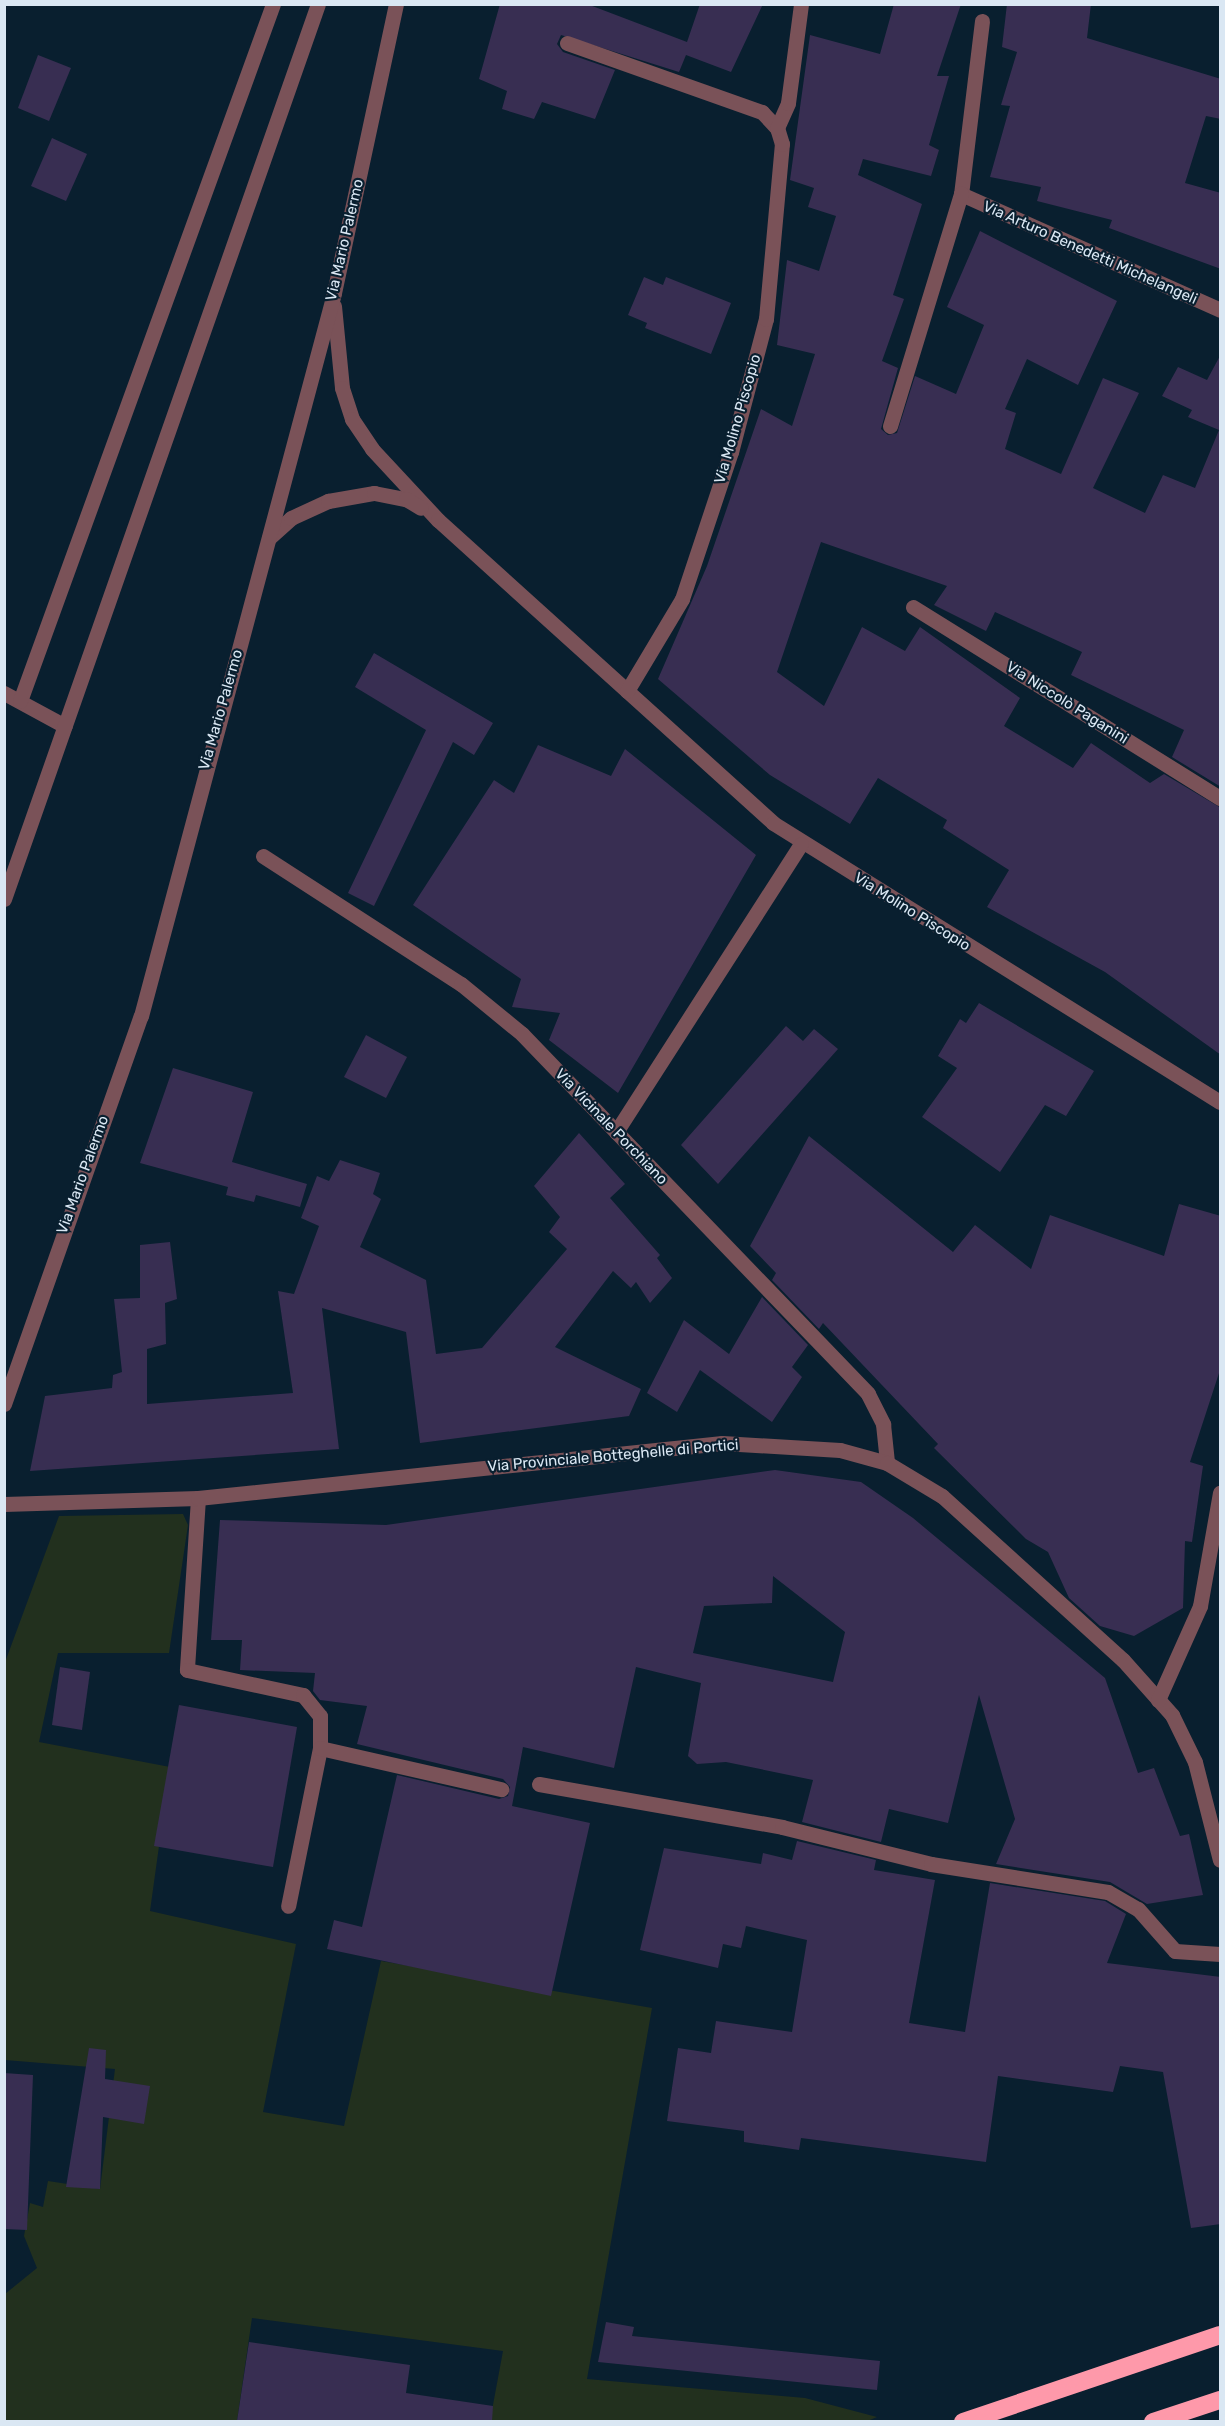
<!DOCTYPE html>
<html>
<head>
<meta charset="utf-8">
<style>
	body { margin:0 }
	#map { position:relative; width:1225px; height:2426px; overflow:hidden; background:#091f2f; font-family:Rubik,sans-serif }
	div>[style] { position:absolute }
	.green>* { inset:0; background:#22301e }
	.building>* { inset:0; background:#382e52 }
	.minor>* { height:15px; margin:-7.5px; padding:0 7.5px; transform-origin:7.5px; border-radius:7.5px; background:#7a5258 }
	.highway>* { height:18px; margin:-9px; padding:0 9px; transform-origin:9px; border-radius:9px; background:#fe99aa }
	span { translate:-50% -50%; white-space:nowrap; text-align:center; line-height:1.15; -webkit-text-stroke:4.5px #091f2f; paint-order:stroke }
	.street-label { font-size:15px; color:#dae7f3 }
	.frame { position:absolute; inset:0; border:6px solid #dae7f3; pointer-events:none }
</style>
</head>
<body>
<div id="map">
	<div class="green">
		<i style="clip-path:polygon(183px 1514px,188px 1525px,169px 1653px,58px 1653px,39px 1742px,170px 1767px,150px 1911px,296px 1944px,263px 2112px,344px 2126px,381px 1961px,652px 2008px,587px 2379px,805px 2398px,877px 2417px,865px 2422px,490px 2421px,503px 2351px,252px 2318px,237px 2421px,5px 2421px,5px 2294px,37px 2268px,24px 2236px,30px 2203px,43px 2207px,48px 2181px,100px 2189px,115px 2069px,5px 2060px,4px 1665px,59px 1516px)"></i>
	</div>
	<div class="building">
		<i style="clip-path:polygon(500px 4px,587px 4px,687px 42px,700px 4px,763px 4px,731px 72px,686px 55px,679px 72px,561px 35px,557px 44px,563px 52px,615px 70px,595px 119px,542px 102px,534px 119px,502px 109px,507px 91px,479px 79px)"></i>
		<i style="clip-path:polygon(894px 4px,961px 4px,937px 76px,949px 76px,929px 145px,939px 150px,931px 176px,863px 159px,858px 175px,922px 204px,893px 295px,904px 299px,882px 361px,898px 368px,881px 429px,888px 435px,897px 433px,915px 376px,956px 394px,984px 325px,947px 307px,980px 231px,1117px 301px,1078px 385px,1027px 359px,1005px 409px,1016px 413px,1005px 449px,1061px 474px,1103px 378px,1139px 393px,1093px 488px,1145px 513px,1163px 475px,1195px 488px,1219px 430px,1188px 417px,1192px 410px,1162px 396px,1178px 367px,1207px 380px,1221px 354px,1221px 787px,1172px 757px,1184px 730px,1071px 675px,1082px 652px,995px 612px,986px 631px,934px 605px,947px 586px,821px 542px,777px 672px,824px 706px,862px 627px,905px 651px,920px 627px,1020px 698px,1004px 726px,1073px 768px,1091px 743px,1150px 783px,1164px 774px,1221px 808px,1221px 1055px,1105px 972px,987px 907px,1009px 870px,943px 828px,947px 820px,878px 778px,850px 824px,770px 775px,658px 679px,707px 566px,761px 409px,792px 426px,815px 354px,777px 345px,787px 260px,819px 271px,836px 216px,808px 207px,814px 188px,790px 180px,810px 35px,880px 54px)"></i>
		<i style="clip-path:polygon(1007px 4px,1091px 4px,1087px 38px,1221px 79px,1221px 119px,1206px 116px,1185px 183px,1221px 193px,1221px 269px,1109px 228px,1112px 220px,1037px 201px,1041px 187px,990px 177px,1010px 106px,1001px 105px,1017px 52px,1002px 47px)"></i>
		<i style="clip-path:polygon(38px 55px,71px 68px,49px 121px,18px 108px)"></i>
		<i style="clip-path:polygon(52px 138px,87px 154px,66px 201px,31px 186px)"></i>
		<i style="clip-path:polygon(644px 277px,663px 285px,666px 277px,731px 303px,711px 354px,645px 328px,647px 323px,628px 315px)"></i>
		<i style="clip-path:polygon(374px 653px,493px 723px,474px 755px,453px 742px,374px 906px,348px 893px,426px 730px,355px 687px)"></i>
		<i style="clip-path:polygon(538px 745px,611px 776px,625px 749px,756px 855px,618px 1093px,549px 1040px,560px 1013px,512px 1007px,521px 979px,413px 905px,494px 780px,514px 793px)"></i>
		<i style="clip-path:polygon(979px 1003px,1094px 1071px,1066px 1116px,1045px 1105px,1000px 1172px,922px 1117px,957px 1068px,938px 1056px,960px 1019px,966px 1023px)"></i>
		<i style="clip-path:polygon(786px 1026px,803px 1041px,814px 1029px,838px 1049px,718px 1184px,681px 1145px)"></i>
		<i style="clip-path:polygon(366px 1035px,407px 1057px,386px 1098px,344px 1077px)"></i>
		<i style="clip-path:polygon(173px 1068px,253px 1092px,232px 1162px,307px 1184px,300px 1207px,256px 1195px,254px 1202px,226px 1195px,228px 1187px,140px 1163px)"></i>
		<i style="clip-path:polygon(579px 1133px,625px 1184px,610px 1198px,660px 1255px,657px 1258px,672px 1278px,650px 1303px,636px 1282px,631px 1288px,613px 1271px,555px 1347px,641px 1389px,629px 1416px,420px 1443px,406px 1332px,322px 1308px,339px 1449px,30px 1471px,45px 1396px,112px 1388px,113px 1375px,122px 1372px,114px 1299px,140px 1298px,140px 1245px,170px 1242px,177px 1299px,165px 1303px,166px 1344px,147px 1349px,147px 1404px,293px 1393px,278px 1291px,294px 1294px,319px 1226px,301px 1218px,317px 1176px,329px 1181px,340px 1160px,380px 1173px,373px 1194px,381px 1199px,360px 1247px,426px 1280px,436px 1354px,482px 1348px,567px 1249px,549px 1232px,560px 1217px,534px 1186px)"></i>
		<i style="clip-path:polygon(809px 1136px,953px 1252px,975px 1225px,1031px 1269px,1050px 1215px,1164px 1256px,1179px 1204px,1221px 1216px,1221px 1367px,1190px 1462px,1203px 1466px,1192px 1542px,1185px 1541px,1183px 1608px,1134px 1636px,1100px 1626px,1069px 1598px,1048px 1552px,1026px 1539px,934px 1448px,938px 1444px,823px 1323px,819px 1329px,772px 1280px,776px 1273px,750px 1246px)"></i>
		<i style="clip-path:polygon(762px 1297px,808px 1345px,792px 1367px,802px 1377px,772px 1422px,700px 1370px,677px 1412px,647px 1393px,684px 1320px,729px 1354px)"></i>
		<i style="clip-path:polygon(evenodd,775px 1470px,861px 1482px,913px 1518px,1105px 1678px,1138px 1773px,1154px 1768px,1180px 1836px,1189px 1834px,1203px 1895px,1147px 1904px,1110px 1882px,996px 1864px,1015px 1819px,979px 1695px,948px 1823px,889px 1809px,881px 1842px,802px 1822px,813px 1780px,726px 1762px,697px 1764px,688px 1756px,701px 1683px,636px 1667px,614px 1768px,523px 1747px,512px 1806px,590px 1823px,551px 1996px,327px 1949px,334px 1920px,362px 1927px,397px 1775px,499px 1799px,508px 1796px,510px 1787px,503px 1779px,357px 1744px,367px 1706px,320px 1700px,313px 1691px,315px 1673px,240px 1670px,242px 1640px,211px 1640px,220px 1520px,386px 1525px,775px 1470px,773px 1576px,845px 1632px,833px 1682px,693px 1653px,704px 1606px,772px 1603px,773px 1576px)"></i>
		<i style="clip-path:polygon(60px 1667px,90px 1672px,82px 1730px,52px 1725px)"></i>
		<i style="clip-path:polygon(179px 1705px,297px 1727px,273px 1867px,154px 1846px)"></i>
		<i style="clip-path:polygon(797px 1841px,876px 1860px,874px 1870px,935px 1880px,909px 2023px,965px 2032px,990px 1883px,1105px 1901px,1126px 1914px,1107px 1963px,1221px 1977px,1221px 2224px,1191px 2228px,1163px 2072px,1120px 2066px,1113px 2092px,998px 2076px,986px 2162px,801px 2138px,799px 2150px,744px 2142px,744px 2131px,667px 2121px,678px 2048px,711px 2053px,716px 2021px,792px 2032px,807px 1940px,746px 1926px,741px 1948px,723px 1944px,718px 1968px,640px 1950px,664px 1848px,761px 1864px,763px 1853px,792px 1860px)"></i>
		<i style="clip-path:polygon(89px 2048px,106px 2050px,105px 2079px,150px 2086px,144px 2124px,103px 2117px,100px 2189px,66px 2187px)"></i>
		<i style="clip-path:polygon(4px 2073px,33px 2075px,27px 2230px,4px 2229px)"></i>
		<i style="clip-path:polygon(606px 2322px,634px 2327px,632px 2336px,880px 2361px,877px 2390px,598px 2362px)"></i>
		<i style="clip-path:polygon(249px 2342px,410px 2365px,406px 2393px,493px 2406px,492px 2421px,237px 2421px)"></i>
	</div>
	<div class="minor">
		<i style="left:982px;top:21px;width:174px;rotate:96.9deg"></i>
		<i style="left:961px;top:194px;width:284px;rotate:24.1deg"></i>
		<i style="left:567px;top:43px;width:207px;rotate:19.5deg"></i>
		<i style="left:762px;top:112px;width:22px;rotate:47deg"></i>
		<i style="left:334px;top:306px;width:82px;rotate:84.4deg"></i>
		<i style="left:342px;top:388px;width:33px;rotate:72deg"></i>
		<i style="left:352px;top:419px;width:36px;rotate:56deg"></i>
		<i style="left:372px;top:449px;width:97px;rotate:47.1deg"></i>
		<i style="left:438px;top:520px;width:452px;rotate:42.1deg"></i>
		<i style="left:773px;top:823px;width:527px;rotate:31.97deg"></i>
		<i style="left:890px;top:426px;width:243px;rotate:-73deg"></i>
		<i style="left:269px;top:538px;width:30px;rotate:-42deg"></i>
		<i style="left:291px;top:518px;width:41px;rotate:-24.7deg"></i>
		<i style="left:328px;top:501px;width:47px;rotate:-9.9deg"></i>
		<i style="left:374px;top:493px;width:33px;rotate:11deg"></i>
		<i style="left:406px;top:499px;width:17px;rotate:31deg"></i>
		<i style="left:913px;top:607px;width:362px;rotate:31.9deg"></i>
		<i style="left:627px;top:691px;width:107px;rotate:-59.1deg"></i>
		<i style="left:682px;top:599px;width:155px;rotate:-71.6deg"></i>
		<i style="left:731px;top:452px;width:138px;rotate:-75.3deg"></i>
		<i style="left:766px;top:319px;width:176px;rotate:-84.8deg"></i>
		<i style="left:782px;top:144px;width:17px;rotate:-107deg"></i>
		<i style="left:777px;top:128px;width:27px;rotate:-66deg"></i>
		<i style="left:788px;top:103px;width:100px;rotate:-82.5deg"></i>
		<i style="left:4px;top:693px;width:69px;rotate:28.4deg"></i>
		<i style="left:20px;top:701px;width:741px;rotate:-70.05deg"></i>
		<i style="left:263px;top:856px;width:236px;rotate:32.9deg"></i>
		<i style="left:461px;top:984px;width:79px;rotate:39.3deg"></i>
		<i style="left:522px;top:1034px;width:499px;rotate:46.1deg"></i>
		<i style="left:868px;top:1394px;width:34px;rotate:63deg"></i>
		<i style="left:883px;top:1424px;width:39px;rotate:84deg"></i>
		<i style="left:4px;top:899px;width:948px;rotate:-70.67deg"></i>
		<i style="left:616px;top:1132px;width:342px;rotate:-57.3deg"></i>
		<i style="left:4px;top:1404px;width:411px;rotate:-70.6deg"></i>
		<i style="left:141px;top:1016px;width:748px;rotate:-75.05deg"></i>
		<i style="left:334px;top:293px;width:296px;rotate:-77.9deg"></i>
		<i style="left:198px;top:1498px;width:172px;rotate:93.7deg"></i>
		<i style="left:187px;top:1670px;width:119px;rotate:12.2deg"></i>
		<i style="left:303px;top:1695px;width:27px;rotate:51deg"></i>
		<i style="left:320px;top:1716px;width:32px;rotate:90deg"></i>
		<i style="left:320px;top:1748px;width:161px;rotate:101.4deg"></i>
		<i style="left:4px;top:1504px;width:194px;rotate:-1.8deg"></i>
		<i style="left:198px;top:1498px;width:527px;rotate:-5.99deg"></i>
		<i style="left:722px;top:1443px;width:118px;rotate:3.4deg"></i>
		<i style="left:840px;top:1450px;width:49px;rotate:15.5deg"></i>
		<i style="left:887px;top:1463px;width:64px;rotate:31deg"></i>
		<i style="left:942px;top:1496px;width:244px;rotate:42.2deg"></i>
		<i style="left:1123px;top:1660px;width:74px;rotate:48.3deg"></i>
		<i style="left:1172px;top:1715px;width:52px;rotate:63.9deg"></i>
		<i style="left:1195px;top:1762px;width:101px;rotate:75.7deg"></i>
		<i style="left:1158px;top:1700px;width:103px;rotate:-65.9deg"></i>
		<i style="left:1200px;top:1606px;width:115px;rotate:-80deg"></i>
		<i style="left:320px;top:1748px;width:186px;rotate:12.8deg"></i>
		<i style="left:539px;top:1784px;width:247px;rotate:10deg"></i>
		<i style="left:782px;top:1827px;width:154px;rotate:13.9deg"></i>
		<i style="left:931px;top:1864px;width:179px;rotate:9deg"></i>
		<i style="left:1108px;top:1892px;width:34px;rotate:30deg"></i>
		<i style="left:1138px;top:1909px;width:56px;rotate:48.6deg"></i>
		<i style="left:1175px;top:1951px;width:45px;rotate:3.8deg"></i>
	</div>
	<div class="highway">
		<i style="left:963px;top:2422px;width:271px;rotate:-18.7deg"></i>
		<i style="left:1153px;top:2422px;width:71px;rotate:-18.2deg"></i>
	</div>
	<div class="street-label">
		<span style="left:345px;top:240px;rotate:-77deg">Via Mario Palermo</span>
		<span style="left:1090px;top:253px;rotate:24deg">Via Arturo Benedetti Michelangeli</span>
		<span style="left:738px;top:419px;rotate:-74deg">Via Molino Piscopio</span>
		<span style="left:1067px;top:703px;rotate:32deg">Via Niccolò Paganini</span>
		<span style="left:221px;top:710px;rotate:-74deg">Via Mario Palermo</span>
		<span style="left:912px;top:912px;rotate:32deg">Via Molino Piscopio</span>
		<span style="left:611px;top:1127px;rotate:46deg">Via Vicinale Porchiano</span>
		<span style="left:83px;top:1175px;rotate:-70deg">Via Mario Palermo</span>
		<span style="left:613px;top:1456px;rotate:-5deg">Via Provinciale Botteghelle di Portici</span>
	</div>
	<div class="frame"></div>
</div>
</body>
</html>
